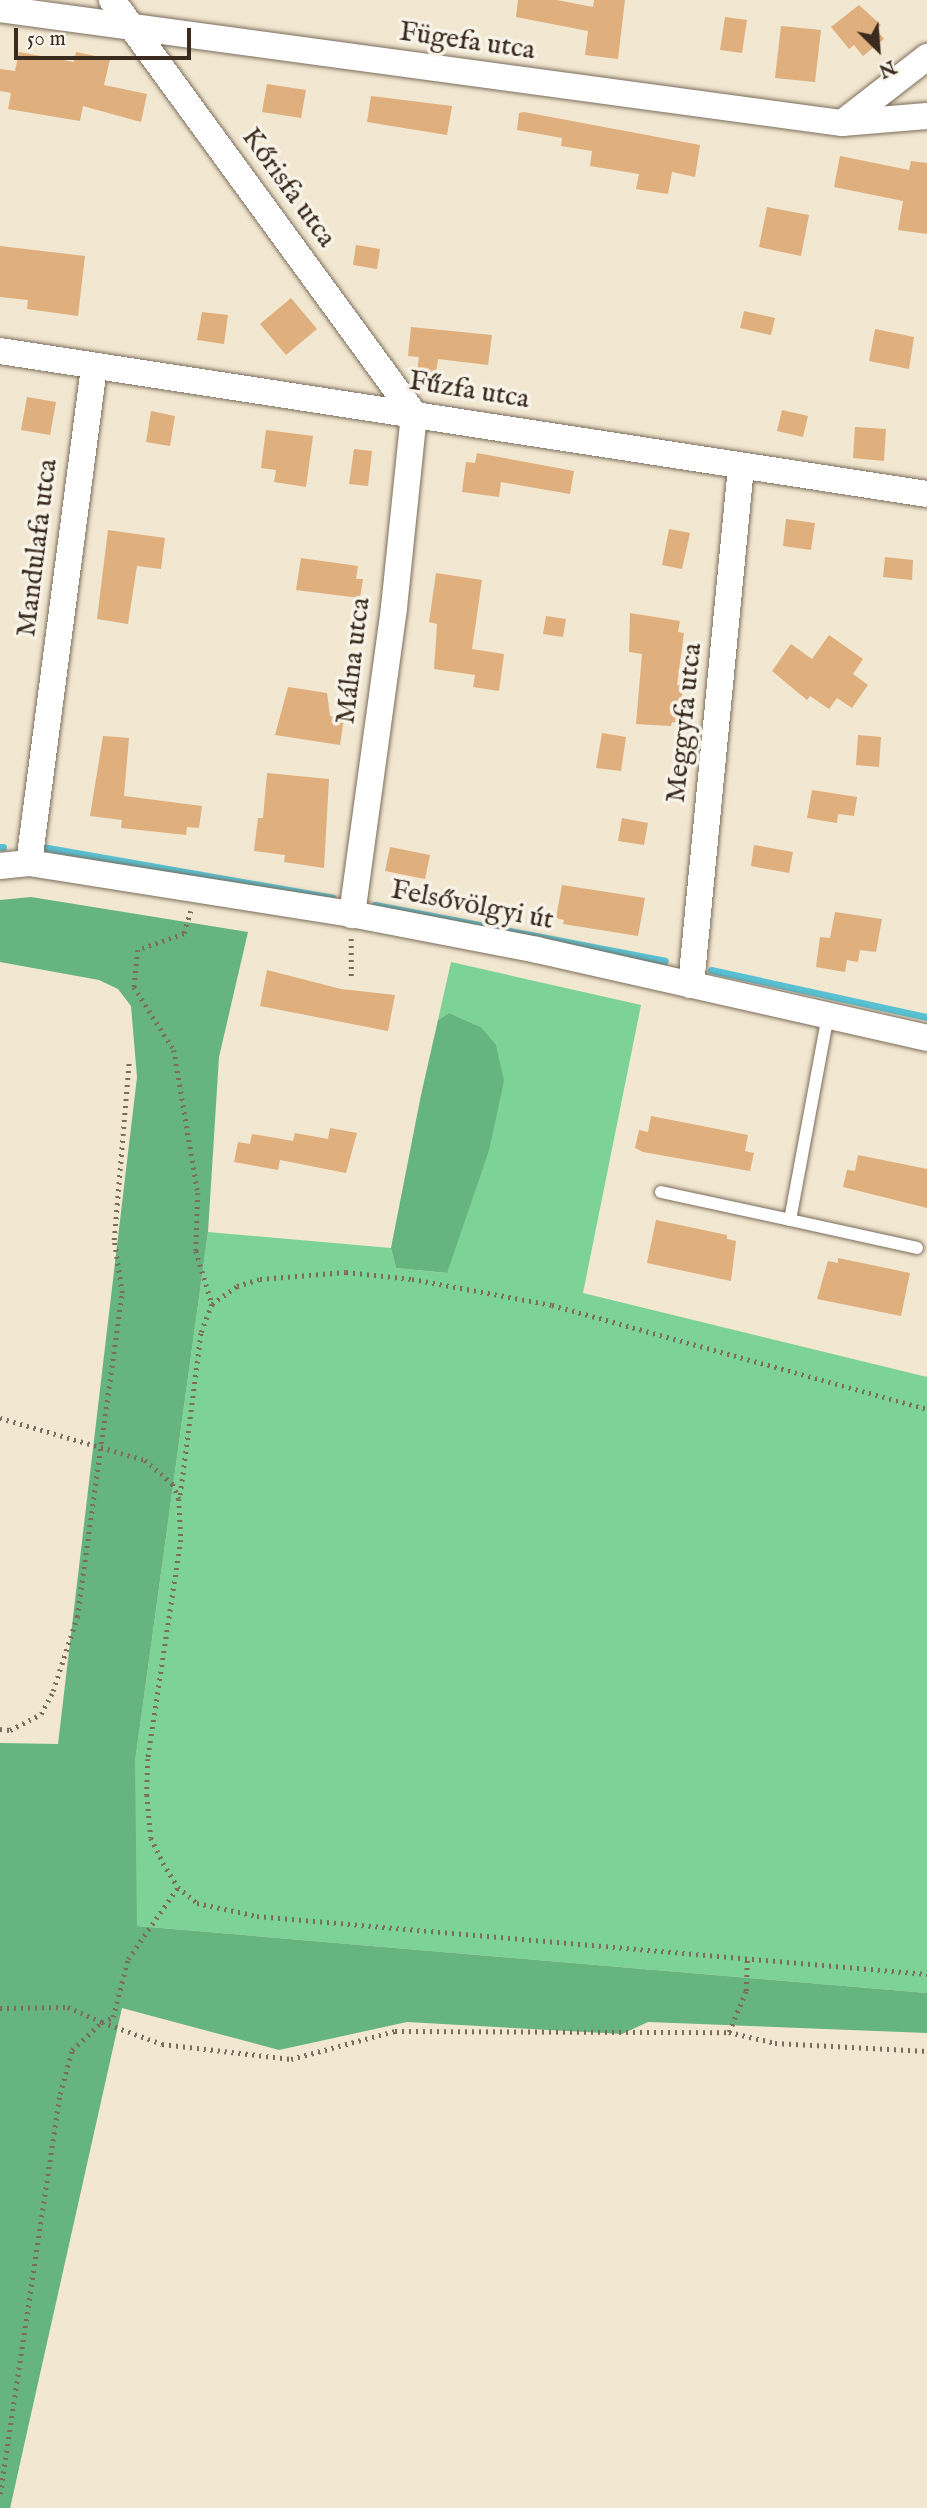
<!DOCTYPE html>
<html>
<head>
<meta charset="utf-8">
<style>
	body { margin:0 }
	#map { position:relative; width:927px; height:2508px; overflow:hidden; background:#f2e7d0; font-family:"IM FELL English",serif }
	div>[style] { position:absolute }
	.green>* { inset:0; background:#7dd397 }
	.forest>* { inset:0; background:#66b580 }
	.stream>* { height:7px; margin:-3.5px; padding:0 3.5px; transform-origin:3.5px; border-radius:3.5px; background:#58c2d4 }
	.building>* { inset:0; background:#dfaf7e }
	.path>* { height:4.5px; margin-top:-2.25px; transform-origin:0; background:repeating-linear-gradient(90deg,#7b6c5c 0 2px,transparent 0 7px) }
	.roads { filter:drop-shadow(0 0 2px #7b6c5c) drop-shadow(0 0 2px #7b6c5c) }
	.lane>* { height:12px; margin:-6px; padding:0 6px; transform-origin:6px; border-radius:6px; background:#fff }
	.street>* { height:26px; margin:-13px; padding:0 13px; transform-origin:13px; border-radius:13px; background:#fff }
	span { translate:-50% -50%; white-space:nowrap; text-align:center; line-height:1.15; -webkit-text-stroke:7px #f7f3e8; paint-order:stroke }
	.street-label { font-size:28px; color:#3b2a1e }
	.north { position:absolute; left:843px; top:14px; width:70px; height:70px; -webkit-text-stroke:5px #f7f3e8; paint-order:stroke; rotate:155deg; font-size:19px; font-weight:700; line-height:28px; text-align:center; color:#3b2a1e }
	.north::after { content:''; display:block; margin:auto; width:24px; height:32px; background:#3b2a1e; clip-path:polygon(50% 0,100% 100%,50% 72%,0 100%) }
	.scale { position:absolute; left:14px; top:28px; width:177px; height:32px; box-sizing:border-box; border:4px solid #3b2a1e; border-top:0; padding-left:9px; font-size:21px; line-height:24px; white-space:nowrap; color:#3b2a1e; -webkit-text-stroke:5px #f7f3e8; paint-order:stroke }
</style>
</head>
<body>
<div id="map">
	<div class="green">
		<i style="clip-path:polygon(451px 962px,641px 1005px,583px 1293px,927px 1377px,927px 1993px,137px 1926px,10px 2508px,0 2508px,132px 1823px,135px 1762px,208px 1232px,391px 1248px,396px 1268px,446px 1273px,489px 1151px,481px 1027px,449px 1013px,438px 1020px)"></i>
	</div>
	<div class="forest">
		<i style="clip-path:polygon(31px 897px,248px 932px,219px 1057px,208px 1232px,135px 1762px,137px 1926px,927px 1993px,927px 2033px,648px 2022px,622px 2034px,407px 2022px,279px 2050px,122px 2008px,10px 2508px,0 2508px,0 1743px,58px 1744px,137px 1077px,131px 1006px,118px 989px,99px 980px,0 962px,0 900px)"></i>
		<i style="clip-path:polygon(449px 1013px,481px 1027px,496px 1045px,504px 1081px,489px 1151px,447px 1273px,396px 1268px,391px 1248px,421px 1095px,438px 1020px)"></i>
	</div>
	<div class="stream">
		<i style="left:0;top:847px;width:3px"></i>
		<i style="left:42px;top:847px;width:295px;rotate:9.9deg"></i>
		<i style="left:375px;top:905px;width:295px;rotate:10.9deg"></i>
		<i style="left:711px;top:970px;width:221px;rotate:12.3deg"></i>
	</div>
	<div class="building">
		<i style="clip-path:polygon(518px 0,557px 0,593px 7px,594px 0,625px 0,618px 59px,585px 55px,588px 31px,516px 17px)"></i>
		<i style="clip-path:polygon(859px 5px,881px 25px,876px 29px,884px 39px,863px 56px,854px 45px,849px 49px,831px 27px)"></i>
		<i style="clip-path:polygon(725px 17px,747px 20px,742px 53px,720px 50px)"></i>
		<i style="clip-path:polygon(781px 26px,821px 30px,815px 82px,775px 78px)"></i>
		<i style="clip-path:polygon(19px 52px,74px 62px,76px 52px,110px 59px,104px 85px,147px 94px,141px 122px,83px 106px,80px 121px,8px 109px,11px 93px,0 91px,0 69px,15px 71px)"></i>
		<i style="clip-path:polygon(267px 84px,306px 90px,301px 118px,262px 112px)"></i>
		<i style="clip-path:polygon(371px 96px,452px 106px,447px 135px,367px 122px)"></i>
		<i style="clip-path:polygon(524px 112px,700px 145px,695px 177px,672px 172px,668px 194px,636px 189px,639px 174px,590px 166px,592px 151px,561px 146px,562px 138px,517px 130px,519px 113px)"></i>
		<i style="clip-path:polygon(840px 156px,909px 170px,911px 161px,927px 163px,927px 234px,898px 230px,903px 201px,834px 187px)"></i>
		<i style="clip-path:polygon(767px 207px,809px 215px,801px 256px,759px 247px)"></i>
		<i style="clip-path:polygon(356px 245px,380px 249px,377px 269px,353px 265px)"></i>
		<i style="clip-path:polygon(0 246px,85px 256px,78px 316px,27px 309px,28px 300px,0 297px)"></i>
		<i style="clip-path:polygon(291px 298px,317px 329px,286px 355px,260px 324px)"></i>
		<i style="clip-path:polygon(744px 311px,775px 318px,771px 335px,740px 328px)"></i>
		<i style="clip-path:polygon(202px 312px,228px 315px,224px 344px,197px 340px)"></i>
		<i style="clip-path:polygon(411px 327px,492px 335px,488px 365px,438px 359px,436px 373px,417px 371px,419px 357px,408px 356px)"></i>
		<i style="clip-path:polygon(875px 329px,914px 337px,909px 369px,869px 361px)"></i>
		<i style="clip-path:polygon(27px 397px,56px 402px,50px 435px,21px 430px)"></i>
		<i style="clip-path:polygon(782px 410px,808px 416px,803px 437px,777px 431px)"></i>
		<i style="clip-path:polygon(151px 411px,175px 416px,170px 446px,146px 442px)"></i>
		<i style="clip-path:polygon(855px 427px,886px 429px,884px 461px,853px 458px)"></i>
		<i style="clip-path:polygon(266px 430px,313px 436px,306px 487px,274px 482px,276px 470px,261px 468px)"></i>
		<i style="clip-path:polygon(354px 449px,372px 451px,368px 486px,349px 484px)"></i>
		<i style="clip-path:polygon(477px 453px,574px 471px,570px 494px,501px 482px,499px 497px,462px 492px,466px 462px,475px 463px)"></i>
		<i style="clip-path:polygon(786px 519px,815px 523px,811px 550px,783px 546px)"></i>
		<i style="clip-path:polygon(669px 529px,690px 533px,682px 569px,662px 565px)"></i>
		<i style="clip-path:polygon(108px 530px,165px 538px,161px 569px,137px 566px,128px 624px,97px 619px)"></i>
		<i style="clip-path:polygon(885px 557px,913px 560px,912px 580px,883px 577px)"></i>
		<i style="clip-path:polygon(301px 558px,358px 566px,356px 579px,363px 579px,360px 598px,296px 590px)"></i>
		<i style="clip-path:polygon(436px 573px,482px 580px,472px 649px,504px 654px,499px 691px,473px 687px,475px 675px,434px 669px,437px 624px,429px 622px)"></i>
		<i style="clip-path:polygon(630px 613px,680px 621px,678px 632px,684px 633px,677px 685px,683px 685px,680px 723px,672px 722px,671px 726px,636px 724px,642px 654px,629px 652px)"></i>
		<i style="clip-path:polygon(546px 616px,566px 619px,563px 637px,543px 634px)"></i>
		<i style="clip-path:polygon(829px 635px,863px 659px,853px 674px,868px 685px,852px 708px,837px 698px,829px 709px,810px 696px,807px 700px,772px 671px,791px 644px,812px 659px)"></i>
		<i style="clip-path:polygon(288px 687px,327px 693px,330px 716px,344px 718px,340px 745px,275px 735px)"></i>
		<i style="clip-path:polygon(602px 733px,626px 737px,621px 771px,596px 768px)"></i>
		<i style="clip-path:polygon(858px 735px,881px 737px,879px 767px,856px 765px)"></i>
		<i style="clip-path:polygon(103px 736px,129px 738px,124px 796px,202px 806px,199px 828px,187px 827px,186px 835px,121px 828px,122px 820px,90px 816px)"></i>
		<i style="clip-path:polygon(267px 773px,329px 779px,324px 868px,284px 862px,285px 855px,254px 851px,258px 818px,263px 818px)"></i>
		<i style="clip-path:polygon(812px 790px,857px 797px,854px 816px,838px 814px,837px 823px,807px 818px)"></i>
		<i style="clip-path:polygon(622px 818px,648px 823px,644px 845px,618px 841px)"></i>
		<i style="clip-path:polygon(754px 845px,793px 852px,789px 873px,751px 866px)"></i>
		<i style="clip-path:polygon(390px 847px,430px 855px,425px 879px,385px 871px)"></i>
		<i style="clip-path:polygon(562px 885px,645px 898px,638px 936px,563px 924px,564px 920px,556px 918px)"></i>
		<i style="clip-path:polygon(835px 912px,882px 919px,876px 952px,860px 950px,858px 962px,847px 960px,845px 972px,816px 967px,820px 937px,830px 938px)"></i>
		<i style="clip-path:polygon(267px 970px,341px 989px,395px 995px,388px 1031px,260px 1006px)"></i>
		<i style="clip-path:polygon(651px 1116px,748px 1135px,745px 1151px,754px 1153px,750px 1171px,643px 1152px,635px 1148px,639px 1130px,648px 1132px)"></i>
		<i style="clip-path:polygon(330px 1128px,357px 1133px,346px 1173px,280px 1160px,278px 1170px,234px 1162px,238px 1142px,250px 1144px,252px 1134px,293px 1141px,295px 1133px,328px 1139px)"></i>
		<i style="clip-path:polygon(858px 1155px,927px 1169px,927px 1208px,843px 1187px,847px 1170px,855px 1171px)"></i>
		<i style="clip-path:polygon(656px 1220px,727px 1235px,727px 1239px,736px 1241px,731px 1281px,647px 1263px)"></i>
		<i style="clip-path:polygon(838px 1258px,910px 1273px,901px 1316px,817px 1299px,828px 1261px,838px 1263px)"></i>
	</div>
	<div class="path">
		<i style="left:191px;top:911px;width:24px;rotate:107deg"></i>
		<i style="left:184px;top:934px;width:49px;rotate:160.8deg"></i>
		<i style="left:138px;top:950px;width:37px;rotate:96deg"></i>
		<i style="left:134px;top:987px;width:75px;rotate:57.6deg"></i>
		<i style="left:174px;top:1050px;width:145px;rotate:80.5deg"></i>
		<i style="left:198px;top:1193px;width:58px;rotate:92deg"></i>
		<i style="left:196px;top:1251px;width:55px;rotate:73.2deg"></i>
		<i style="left:351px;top:976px;width:39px;rotate:-90deg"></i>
		<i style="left:0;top:1418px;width:151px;rotate:16.2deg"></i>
		<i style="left:145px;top:1460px;width:37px;rotate:41deg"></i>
		<i style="left:173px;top:1484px;width:16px;rotate:68deg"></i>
		<i style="left:179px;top:1499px;width:41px;rotate:87.2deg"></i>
		<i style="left:181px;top:1540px;width:221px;rotate:98.6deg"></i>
		<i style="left:148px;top:1759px;width:36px;rotate:92deg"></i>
		<i style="left:147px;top:1795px;width:43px;rotate:84.7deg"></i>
		<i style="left:151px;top:1838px;width:28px;rotate:64deg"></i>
		<i style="left:163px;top:1863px;width:28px;rotate:58deg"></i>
		<i style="left:178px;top:1887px;width:25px;rotate:40deg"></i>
		<i style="left:197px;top:1903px;width:61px;rotate:12.2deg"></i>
		<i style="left:257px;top:1916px;width:673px;rotate:4.95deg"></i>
		<i style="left:180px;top:1495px;width:164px;rotate:-82.7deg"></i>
		<i style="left:201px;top:1332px;width:30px;rotate:-69deg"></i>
		<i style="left:212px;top:1304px;width:31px;rotate:-36deg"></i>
		<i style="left:237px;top:1286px;width:24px;rotate:-17deg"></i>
		<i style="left:260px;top:1279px;width:86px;rotate:-4.7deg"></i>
		<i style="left:346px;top:1272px;width:66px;rotate:6.1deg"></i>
		<i style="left:412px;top:1279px;width:142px;rotate:10.5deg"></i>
		<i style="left:552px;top:1305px;width:389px;rotate:15.5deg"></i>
		<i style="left:0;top:1729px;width:10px;rotate:6deg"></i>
		<i style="left:10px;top:1730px;width:35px;rotate:-27deg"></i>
		<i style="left:41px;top:1714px;width:26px;rotate:-62deg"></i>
		<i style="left:53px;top:1691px;width:78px;rotate:-72deg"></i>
		<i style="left:77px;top:1617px;width:327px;rotate:-82.1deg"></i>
		<i style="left:122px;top:1293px;width:54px;rotate:-98.6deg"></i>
		<i style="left:114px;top:1240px;width:180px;rotate:-85.2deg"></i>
		<i style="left:0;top:2008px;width:68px;rotate:-0.8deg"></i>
		<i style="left:68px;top:2007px;width:37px;rotate:24deg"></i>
		<i style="left:102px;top:2022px;width:12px;rotate:-24deg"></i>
		<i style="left:113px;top:2017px;width:60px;rotate:-75.5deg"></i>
		<i style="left:128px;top:1959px;width:88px;rotate:-55.2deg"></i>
		<i style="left:729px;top:2032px;width:44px;rotate:-67.5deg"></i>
		<i style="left:746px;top:1991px;width:32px;rotate:-88deg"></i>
		<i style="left:0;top:2494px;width:404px;rotate:-81.5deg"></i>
		<i style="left:60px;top:2094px;width:46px;rotate:-74.7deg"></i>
		<i style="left:72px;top:2050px;width:41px;rotate:-43deg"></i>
		<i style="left:102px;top:2022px;width:64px;rotate:20.1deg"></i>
		<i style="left:162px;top:2044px;width:130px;rotate:6.6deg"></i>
		<i style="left:291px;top:2059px;width:108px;rotate:-15.1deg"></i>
		<i style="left:395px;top:2031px;width:334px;rotate:0.2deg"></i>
		<i style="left:729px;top:2032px;width:47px;rotate:13.4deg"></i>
		<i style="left:775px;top:2043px;width:152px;rotate:3deg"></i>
	</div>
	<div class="roads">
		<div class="lane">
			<i style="left:828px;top:1015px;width:208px;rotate:100.5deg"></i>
			<i style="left:790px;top:1220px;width:130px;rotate:12.4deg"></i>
			<i style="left:661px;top:1192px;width:132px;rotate:12.2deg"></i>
		</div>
		<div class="street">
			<i style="left:112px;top:0;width:512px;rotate:53.89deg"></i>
			<i style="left:414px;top:414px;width:195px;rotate:95.9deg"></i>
			<i style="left:394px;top:608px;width:310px;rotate:97.8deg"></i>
			<i style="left:0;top:9px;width:850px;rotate:7.71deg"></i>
			<i style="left:842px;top:123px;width:85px;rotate:-4.7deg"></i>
			<i style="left:842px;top:123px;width:108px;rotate:-37.8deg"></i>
			<i style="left:0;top:351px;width:938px;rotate:8.77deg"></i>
			<i style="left:29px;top:863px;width:500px;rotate:-82.53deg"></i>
			<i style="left:0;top:866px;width:29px;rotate:-6deg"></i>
			<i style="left:29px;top:863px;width:331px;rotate:9deg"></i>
			<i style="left:356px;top:915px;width:184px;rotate:10.9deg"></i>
			<i style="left:537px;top:950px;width:400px;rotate:12.7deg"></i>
			<i style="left:691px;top:985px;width:520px;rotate:-84.49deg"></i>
		</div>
	</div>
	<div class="street-label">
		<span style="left:467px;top:42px;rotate:8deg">Fügefa utca</span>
		<span style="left:288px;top:188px;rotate:54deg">Kőrisfa utca</span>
		<span style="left:469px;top:391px;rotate:9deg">Fűzfa utca</span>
		<span style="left:38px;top:548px;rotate:-83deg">Mandulafa utca</span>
		<span style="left:354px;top:661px;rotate:-83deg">Málna utca</span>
		<span style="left:685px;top:723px;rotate:-84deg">Meggyfa utca</span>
		<span style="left:472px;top:906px;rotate:11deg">Felsővölgyi út</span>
	</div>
	<div class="north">N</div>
	<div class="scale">50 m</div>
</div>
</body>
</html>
